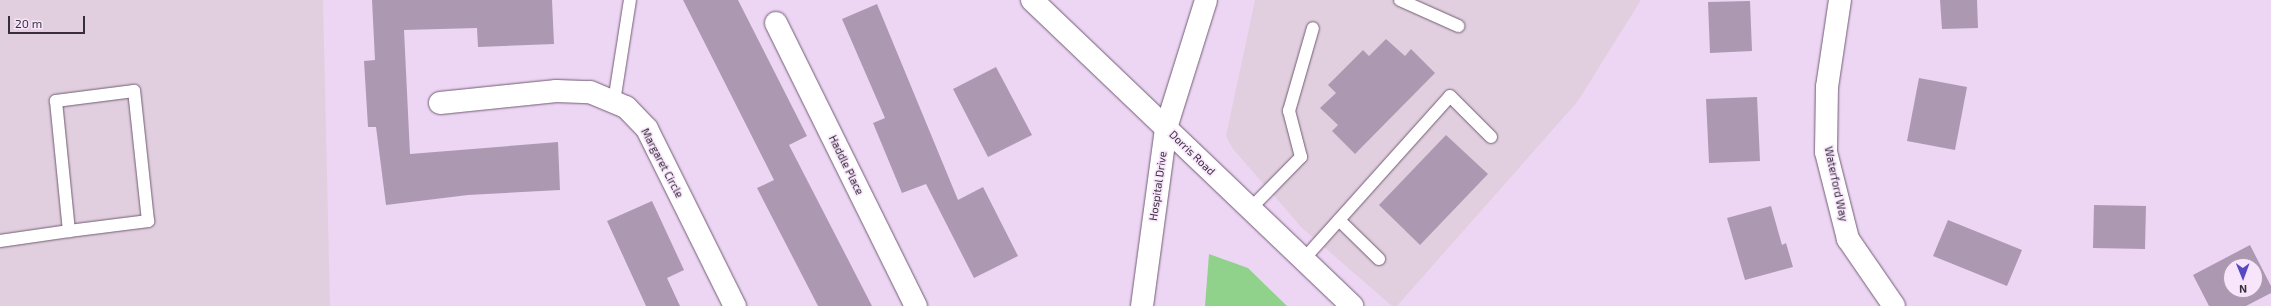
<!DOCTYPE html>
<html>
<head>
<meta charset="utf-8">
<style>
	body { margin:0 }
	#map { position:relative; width:2271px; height:306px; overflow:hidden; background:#edd6f3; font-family:"Exo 2",sans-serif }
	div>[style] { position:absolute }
	.commercial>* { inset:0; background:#e1cfdf }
	.green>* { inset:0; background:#90d28b }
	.building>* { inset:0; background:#ad98b2 }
	.roads { filter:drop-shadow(0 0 1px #715d75) drop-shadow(0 0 1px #715d75) }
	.service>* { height:12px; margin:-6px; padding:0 6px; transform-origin:6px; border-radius:6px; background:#fff }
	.minor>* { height:22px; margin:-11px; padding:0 11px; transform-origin:11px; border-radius:11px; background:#fff }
	.tertiary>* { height:22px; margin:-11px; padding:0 11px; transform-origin:11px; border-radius:11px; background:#fff }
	span { translate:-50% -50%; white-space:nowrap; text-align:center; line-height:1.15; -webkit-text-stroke:3px #f8e5fc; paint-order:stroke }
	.street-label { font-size:11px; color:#362e39 }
	.north { position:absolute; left:2223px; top:258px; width:40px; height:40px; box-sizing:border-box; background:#f8e5fc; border:1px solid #aa9cae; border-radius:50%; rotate:179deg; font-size:11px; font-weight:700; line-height:16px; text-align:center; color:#362e39 }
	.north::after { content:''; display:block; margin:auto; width:14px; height:18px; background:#5649c1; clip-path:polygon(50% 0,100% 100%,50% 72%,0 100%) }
	.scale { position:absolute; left:8px; top:16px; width:77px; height:18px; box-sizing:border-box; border:2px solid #362e39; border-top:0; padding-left:5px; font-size:12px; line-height:14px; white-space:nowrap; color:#362e39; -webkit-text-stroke:3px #f8e5fc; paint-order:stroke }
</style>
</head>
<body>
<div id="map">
	<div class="commercial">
		<i style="clip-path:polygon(0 0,323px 0,330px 306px,0 306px)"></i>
		<i style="clip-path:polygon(1255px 0,1641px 0,1578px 101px,1397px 306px,1392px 306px,1302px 228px,1233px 149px,1226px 136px)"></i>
	</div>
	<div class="green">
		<i style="clip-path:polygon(1209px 254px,1248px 268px,1287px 306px,1205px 306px)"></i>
	</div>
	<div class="building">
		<i style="clip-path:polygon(372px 0,552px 0,554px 44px,478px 47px,477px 28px,404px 30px,410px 154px,558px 142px,560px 190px,468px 195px,386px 205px,376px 127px,368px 127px,364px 61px,375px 60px)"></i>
		<i style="clip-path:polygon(683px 0,738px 0,807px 136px,789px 145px,872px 306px,818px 306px,757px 188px,774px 180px)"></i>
		<i style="clip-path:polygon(1940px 0,1977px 0,1978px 28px,1942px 29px)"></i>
		<i style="clip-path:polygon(1750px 1px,1752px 51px,1710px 53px,1708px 2px)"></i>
		<i style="clip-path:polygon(877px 4px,958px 200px,983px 187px,1018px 256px,974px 278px,926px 184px,902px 193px,873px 123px,885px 118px,842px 19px)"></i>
		<i style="clip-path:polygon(1386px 39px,1405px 56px,1411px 49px,1435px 73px,1355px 154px,1332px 131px,1338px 125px,1320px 108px,1336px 93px,1328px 85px,1363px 50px,1369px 56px)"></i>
		<i style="clip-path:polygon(996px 67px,1032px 135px,988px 157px,953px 89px)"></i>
		<i style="clip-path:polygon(1919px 78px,1967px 87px,1955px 150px,1907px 141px)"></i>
		<i style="clip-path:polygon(1757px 97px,1760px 161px,1709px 163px,1706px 99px)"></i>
		<i style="clip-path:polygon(1446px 135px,1488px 174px,1420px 245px,1379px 205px)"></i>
		<i style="clip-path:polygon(652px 201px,684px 270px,667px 278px,680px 306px,646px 306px,607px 221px)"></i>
		<i style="clip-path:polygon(2094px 205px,2146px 206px,2145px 249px,2093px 248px)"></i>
		<i style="clip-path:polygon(1771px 206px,1782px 245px,1786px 243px,1793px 267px,1745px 280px,1727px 218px)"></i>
		<i style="clip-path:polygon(1948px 220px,2022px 250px,2007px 286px,1933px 256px)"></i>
		<i style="clip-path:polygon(evenodd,2250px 245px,2271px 286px,2271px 293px,2246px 306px,2209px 306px,2193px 275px,2250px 245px,2231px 266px,2255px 266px,2255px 290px,2231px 290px,2231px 266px)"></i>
	</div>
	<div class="roads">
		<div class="service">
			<i style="left:1400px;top:0;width:64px;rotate:24.1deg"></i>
			<i style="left:614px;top:102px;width:103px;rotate:-81.1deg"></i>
			<i style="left:1250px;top:209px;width:73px;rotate:-45.6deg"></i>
			<i style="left:1301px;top:157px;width:48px;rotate:-104.6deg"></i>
			<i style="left:1289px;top:111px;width:86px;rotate:-73.9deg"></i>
			<i style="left:1339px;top:220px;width:56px;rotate:44.3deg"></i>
			<i style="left:0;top:241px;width:70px;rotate:-8.2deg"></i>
			<i style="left:69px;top:231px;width:80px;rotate:-7.2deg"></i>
			<i style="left:148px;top:221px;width:131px;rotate:-96.1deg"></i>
			<i style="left:134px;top:91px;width:79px;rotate:172.7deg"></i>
			<i style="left:56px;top:101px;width:131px;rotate:84.3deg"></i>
			<i style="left:1303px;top:260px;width:220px;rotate:-48.1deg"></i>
			<i style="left:1450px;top:96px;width:58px;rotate:45deg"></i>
		</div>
		<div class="minor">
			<i style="left:1840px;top:0;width:88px;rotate:98.5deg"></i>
			<i style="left:1827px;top:87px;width:65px;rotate:90.9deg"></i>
			<i style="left:1826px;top:152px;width:90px;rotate:75.8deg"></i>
			<i style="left:1848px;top:239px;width:81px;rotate:55.5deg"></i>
			<i style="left:776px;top:23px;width:316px;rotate:63.7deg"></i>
			<i style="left:440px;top:103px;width:117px;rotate:-5.9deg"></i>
			<i style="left:556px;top:91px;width:34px;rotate:2deg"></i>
			<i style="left:590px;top:92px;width:39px;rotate:23deg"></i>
			<i style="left:626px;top:107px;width:30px;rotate:46deg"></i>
			<i style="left:647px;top:129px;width:198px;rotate:63.6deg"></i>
		</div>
		<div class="tertiary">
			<i style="left:1032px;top:0;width:443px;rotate:43.7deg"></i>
			<i style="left:1142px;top:306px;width:180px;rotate:-82.3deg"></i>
			<i style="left:1166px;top:128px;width:134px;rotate:-72.6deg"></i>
		</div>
	</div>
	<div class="street-label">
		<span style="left:1192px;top:153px;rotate:44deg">Dorris Road</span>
		<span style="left:662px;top:163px;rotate:62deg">Margaret Circle</span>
		<span style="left:846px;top:165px;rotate:64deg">Haddle Place</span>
		<span style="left:1836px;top:184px;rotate:78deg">Waterford Way</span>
		<span style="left:1158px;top:186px;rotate:-82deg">Hospital Drive</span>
	</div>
	<div class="north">N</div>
	<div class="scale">20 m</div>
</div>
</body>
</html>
